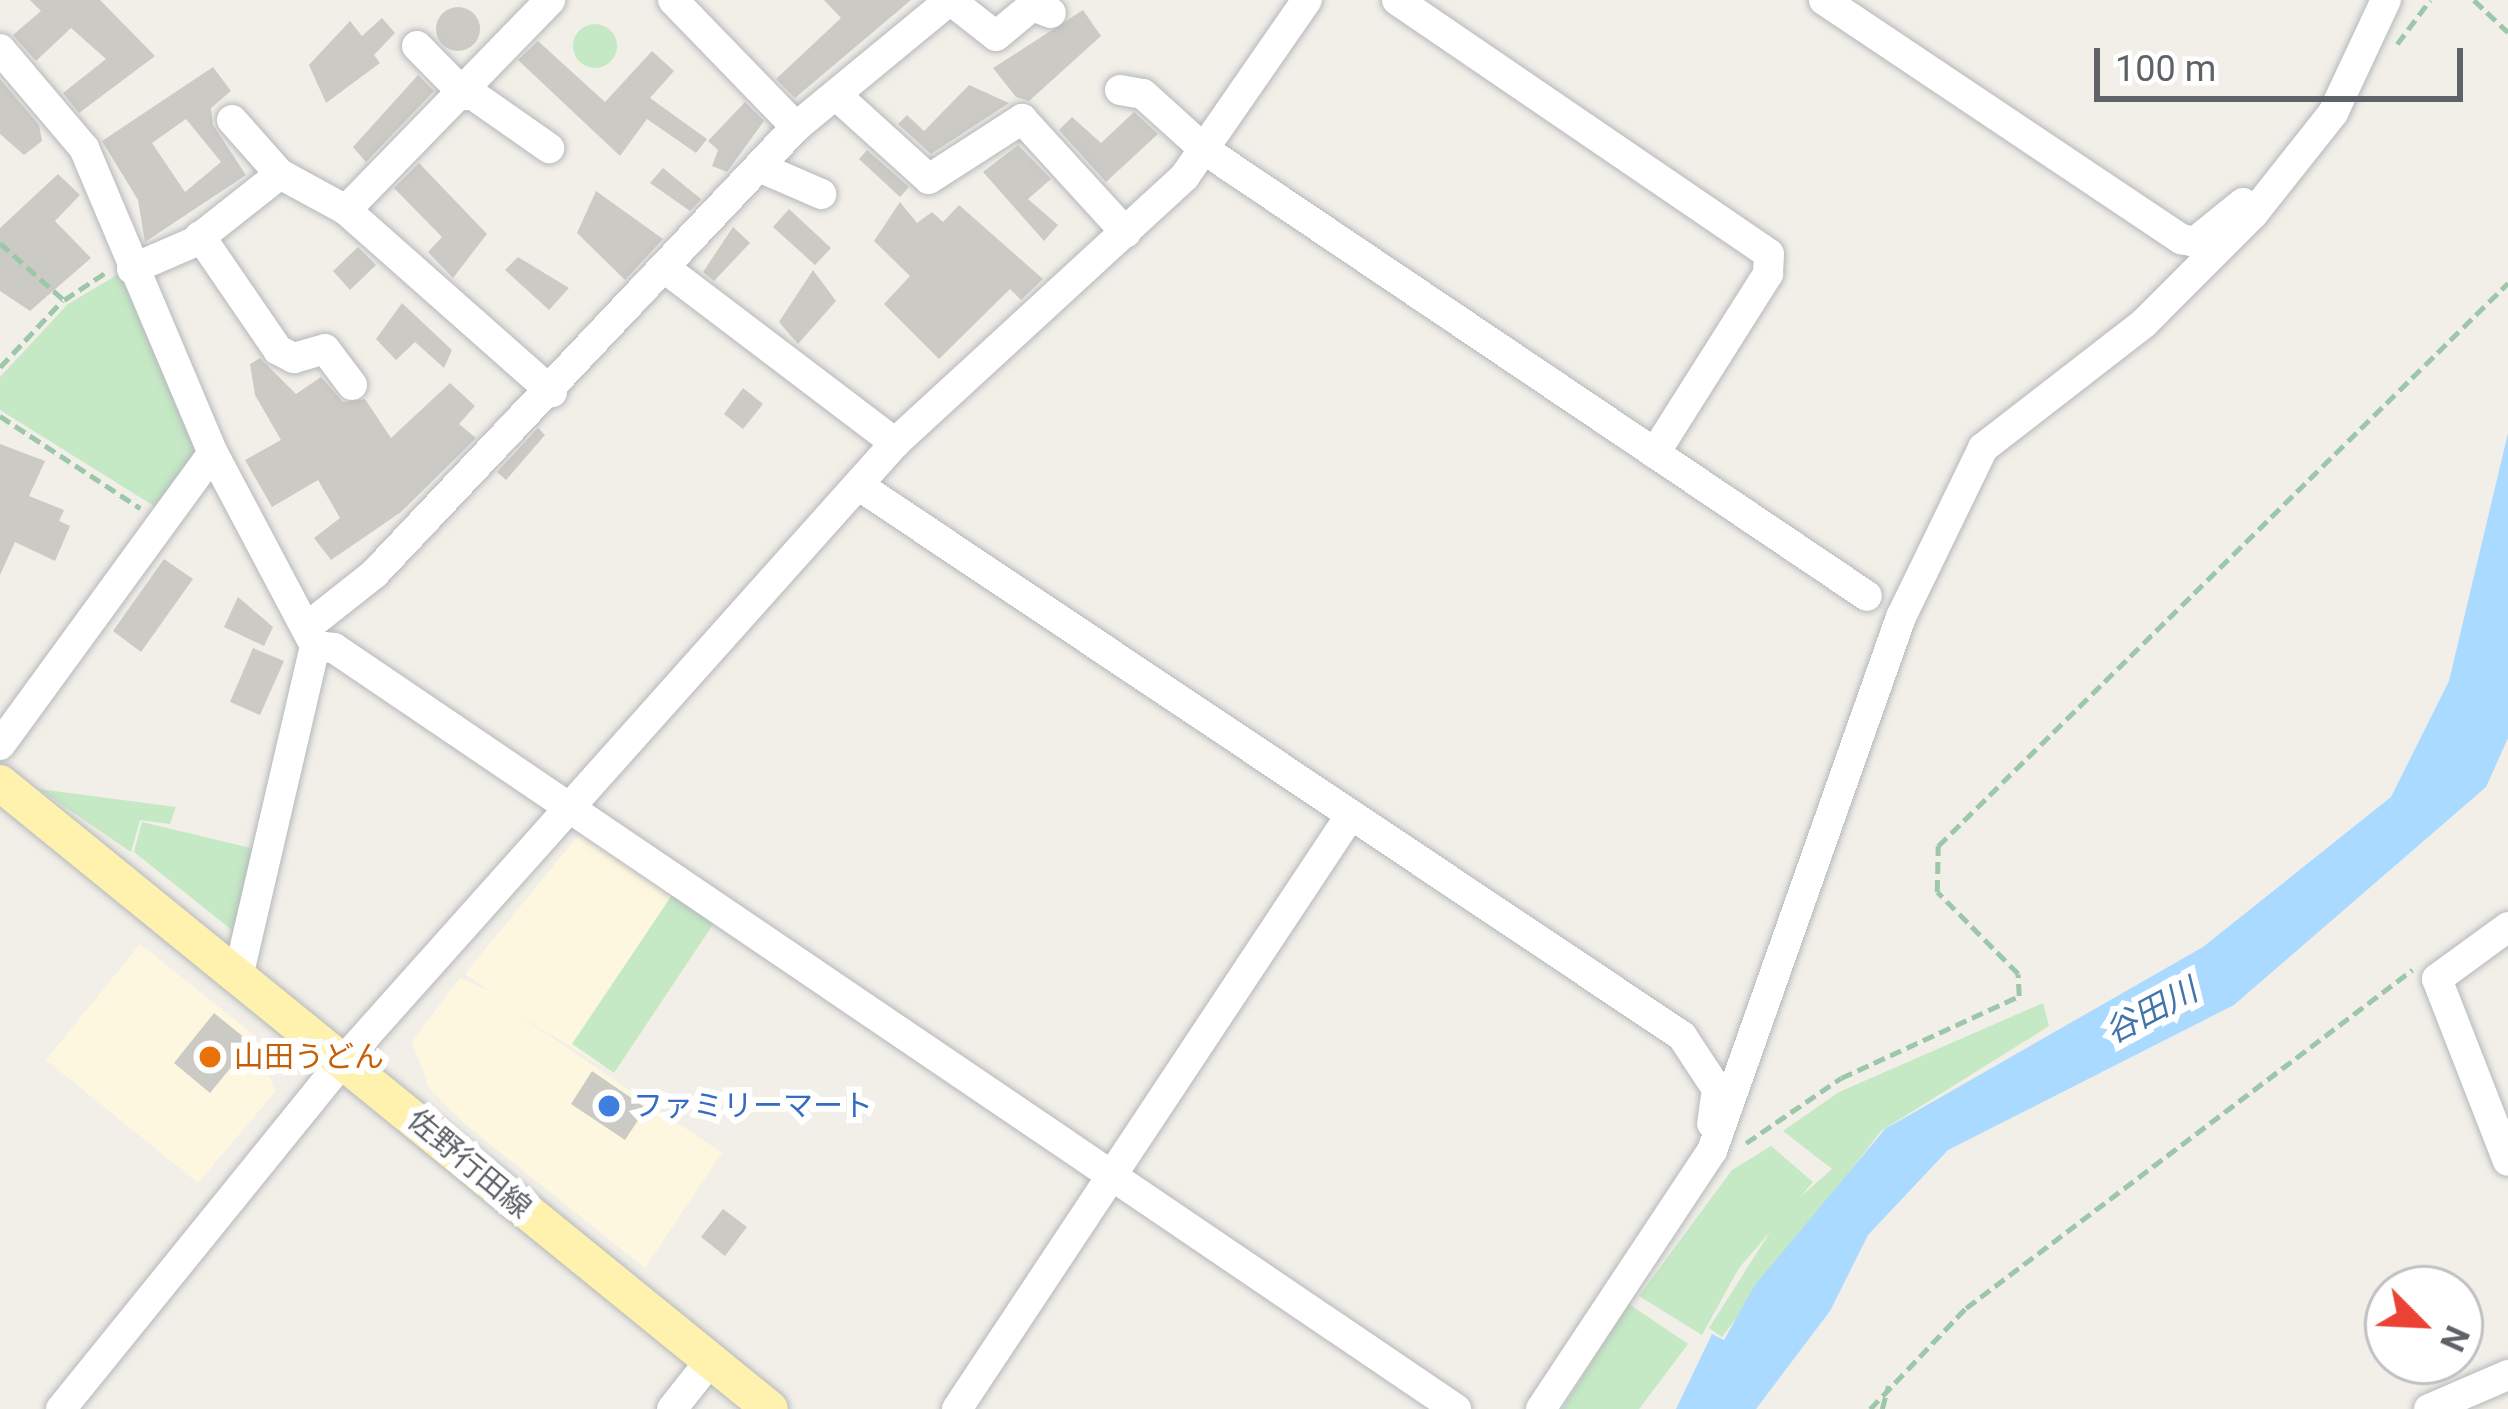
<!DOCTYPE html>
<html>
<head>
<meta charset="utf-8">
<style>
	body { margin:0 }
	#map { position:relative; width:2508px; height:1409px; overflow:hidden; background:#f1efe8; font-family:Roboto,"Noto Sans JP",sans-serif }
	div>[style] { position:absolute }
	.commercial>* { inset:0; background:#fef7e0 }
	.green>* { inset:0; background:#c5e8c5 }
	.round { border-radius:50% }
	.water>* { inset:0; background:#aadaff }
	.building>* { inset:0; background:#cccac5 }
	.path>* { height:4.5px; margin-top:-2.25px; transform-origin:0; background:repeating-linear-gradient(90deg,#9cc7a9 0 12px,transparent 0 18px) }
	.roads { filter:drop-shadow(0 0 3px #b5b8bc) drop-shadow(0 0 3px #b5b8bc) }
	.minor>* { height:30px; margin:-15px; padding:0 15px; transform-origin:15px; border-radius:15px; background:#fff }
	.major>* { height:36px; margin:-18px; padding:0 18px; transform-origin:18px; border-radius:18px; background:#fff2af }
	.dots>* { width:33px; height:33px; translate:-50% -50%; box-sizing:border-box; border:6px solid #fff; border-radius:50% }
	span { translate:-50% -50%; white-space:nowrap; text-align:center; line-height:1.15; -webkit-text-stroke:12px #fff; paint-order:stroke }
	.food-label { font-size:30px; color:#c56008 }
	.left { translate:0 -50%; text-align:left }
	.shop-label { font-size:30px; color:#366cbe }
	.street-label { font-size:30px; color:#5f6368 }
	.water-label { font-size:33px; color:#4174aa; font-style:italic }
	.north { position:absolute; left:2364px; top:1265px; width:120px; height:120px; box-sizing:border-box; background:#fff; border:3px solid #bfc1c3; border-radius:50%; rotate:114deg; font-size:33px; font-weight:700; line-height:48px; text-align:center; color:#5f6368 }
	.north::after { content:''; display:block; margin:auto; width:42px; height:54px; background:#ea4335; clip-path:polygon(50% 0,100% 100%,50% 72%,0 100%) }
	.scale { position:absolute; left:2094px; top:48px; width:369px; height:54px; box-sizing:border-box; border:6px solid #5f6368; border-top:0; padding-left:15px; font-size:36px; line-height:42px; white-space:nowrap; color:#5f6368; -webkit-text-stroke:9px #fff; paint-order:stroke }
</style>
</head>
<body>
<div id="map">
	<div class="commercial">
		<i style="clip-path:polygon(583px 830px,716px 920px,614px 1073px,517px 1014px,722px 1153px,645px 1268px,466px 1125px,429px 1088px,412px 1042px,460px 978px,490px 991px,465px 974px)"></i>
		<i style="clip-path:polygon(140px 944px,255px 1036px,275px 1092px,198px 1183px,46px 1060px)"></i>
	</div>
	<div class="green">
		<i class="round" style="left:573px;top:24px;width:44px;height:44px"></i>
		<i style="clip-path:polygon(124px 271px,204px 453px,162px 511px,0 410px,0 377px,68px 304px)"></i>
		<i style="clip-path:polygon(39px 789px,176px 807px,170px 824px,140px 820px,131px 852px)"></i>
		<i style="clip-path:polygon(142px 822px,263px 851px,242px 938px,134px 852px)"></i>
		<i style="clip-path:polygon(674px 892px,716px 920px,614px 1073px,572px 1044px)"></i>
		<i style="clip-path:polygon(2043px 1003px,2049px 1026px,1881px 1131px,1722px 1337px,1709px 1328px,1782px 1213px,1832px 1169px,1783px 1131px,1839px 1092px)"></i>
		<i style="clip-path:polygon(1771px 1146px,1813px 1182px,1739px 1268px,1702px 1335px,1639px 1296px,1732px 1170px)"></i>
		<i style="clip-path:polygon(1629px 1304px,1688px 1344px,1639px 1409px,1562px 1409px)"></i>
	</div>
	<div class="water">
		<i style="clip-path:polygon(2508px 433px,2508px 738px,2486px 787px,2234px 1005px,1948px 1150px,1868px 1235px,1830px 1311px,1756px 1409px,1676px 1409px,1712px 1334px,1724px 1340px,1755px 1285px,1885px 1129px,2203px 947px,2391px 797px,2449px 681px)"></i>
	</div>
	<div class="building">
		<i style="clip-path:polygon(30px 0,100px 0,155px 56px,79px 113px,63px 93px,106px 59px,71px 28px,36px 61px,13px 35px,41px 11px)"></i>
		<i style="clip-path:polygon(824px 0,911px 0,795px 98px,776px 79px,841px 18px)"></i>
		<i class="round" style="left:436px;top:7px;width:44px;height:44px"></i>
		<i style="clip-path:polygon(1083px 10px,1101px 36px,1029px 101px,1016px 97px,993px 68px)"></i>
		<i style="clip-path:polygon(382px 18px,395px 33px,374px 55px,380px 63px,326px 103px,309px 65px,350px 21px,362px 36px)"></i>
		<i style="clip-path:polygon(538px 41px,605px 102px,652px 51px,674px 71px,650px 98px,707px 139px,696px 153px,647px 119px,620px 156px,518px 60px)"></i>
		<i style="clip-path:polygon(evenodd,213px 67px,231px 91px,211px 108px,213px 125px,246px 175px,145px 242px,138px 200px,102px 141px,213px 67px,186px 119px,221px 162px,185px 192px,152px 143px,186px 119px)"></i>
		<i style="clip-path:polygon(418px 75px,434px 91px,366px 162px,353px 147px)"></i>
		<i style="clip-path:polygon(0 79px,39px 125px,42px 141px,24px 155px,0 134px)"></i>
		<i style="clip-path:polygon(969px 85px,1009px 103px,931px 154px,898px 124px,907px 115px,924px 131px)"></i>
		<i style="clip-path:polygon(745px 102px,764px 121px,727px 172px,712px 166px,718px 150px,708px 141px)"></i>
		<i style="clip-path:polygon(1134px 112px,1158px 134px,1106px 182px,1059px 130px,1072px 117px,1101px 143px)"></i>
		<i style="clip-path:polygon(1018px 145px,1051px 179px,1028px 199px,1058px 225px,1044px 241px,983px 172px)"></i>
		<i style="clip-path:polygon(867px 150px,909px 187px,900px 197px,859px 159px)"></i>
		<i style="clip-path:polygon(419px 163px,487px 234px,453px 278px,428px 252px,442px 237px,394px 188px)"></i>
		<i style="clip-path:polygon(663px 168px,701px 199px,690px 211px,650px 183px)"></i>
		<i style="clip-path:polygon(58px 174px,80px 195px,55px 221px,91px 258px,30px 311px,0 291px,0 228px)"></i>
		<i style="clip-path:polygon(596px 191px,663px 239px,625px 280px,577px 233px)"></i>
		<i style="clip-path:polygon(900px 202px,917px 223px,932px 212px,943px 222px,959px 205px,1043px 279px,1021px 300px,1010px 289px,939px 359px,884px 304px,910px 276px,874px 241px)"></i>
		<i style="clip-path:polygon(789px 209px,831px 248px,815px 265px,773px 227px)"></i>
		<i style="clip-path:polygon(733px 227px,750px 243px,714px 281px,703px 272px)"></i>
		<i style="clip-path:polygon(358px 247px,376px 265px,350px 290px,333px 271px)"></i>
		<i style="clip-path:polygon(518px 257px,569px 288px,549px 310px,505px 270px)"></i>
		<i style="clip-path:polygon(813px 270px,836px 301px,798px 344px,779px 322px)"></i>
		<i style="clip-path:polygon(402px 303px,452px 350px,444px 368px,415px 342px,396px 360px,376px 339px)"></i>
		<i style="clip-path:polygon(260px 358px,296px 394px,321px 377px,343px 402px,365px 399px,391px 438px,450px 383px,475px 406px,459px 424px,476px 438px,401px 512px,331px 560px,314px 538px,340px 518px,318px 480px,272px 507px,245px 460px,281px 440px,255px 395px,250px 364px)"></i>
		<i style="clip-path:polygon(743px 388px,763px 404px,743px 429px,724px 414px)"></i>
		<i style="clip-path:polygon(538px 428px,545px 435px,506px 480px,497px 472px)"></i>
		<i style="clip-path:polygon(0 444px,45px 461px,29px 496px,64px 510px,59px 521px,70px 526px,55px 561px,15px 542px,0 575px)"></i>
		<i style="clip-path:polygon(164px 559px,193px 579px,141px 652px,113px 631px)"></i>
		<i style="clip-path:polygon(238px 597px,273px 627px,264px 646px,224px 627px)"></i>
		<i style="clip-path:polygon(253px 648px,284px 661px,260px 715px,230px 702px)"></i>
		<i style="clip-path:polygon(214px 1013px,251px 1043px,210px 1093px,174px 1063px)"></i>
		<i style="clip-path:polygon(592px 1071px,646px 1108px,625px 1140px,571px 1104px)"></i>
		<i style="clip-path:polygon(723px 1209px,747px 1227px,725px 1256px,701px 1237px)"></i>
	</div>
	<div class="path">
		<i style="left:2474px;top:0;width:47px;rotate:43.3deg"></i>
		<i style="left:2397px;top:44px;width:55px;rotate:-53.1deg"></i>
		<i style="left:0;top:243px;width:86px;rotate:41.7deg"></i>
		<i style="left:64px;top:300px;width:53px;rotate:-33.4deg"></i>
		<i style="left:0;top:367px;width:91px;rotate:-46.8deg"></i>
		<i style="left:0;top:416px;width:168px;rotate:33.3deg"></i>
		<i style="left:1746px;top:1143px;width:115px;rotate:-34.4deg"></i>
		<i style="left:1841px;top:1078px;width:196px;rotate:-24.7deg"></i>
		<i style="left:2019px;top:996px;width:22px;rotate:-93deg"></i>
		<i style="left:2018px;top:974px;width:115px;rotate:-134.6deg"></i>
		<i style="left:1937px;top:892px;width:46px;rotate:-88.8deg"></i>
		<i style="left:1938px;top:846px;width:801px;rotate:-44.65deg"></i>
		<i style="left:1870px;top:1409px;width:139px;rotate:-46.5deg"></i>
		<i style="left:1966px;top:1308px;width:560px;rotate:-37.16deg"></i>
		<i style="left:1882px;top:1409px;width:24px;rotate:-75deg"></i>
	</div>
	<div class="roads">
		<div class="minor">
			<i style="left:673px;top:0;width:177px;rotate:45.9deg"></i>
			<i style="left:1397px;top:0;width:450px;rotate:34.3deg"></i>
			<i style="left:1769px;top:254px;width:20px;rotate:93deg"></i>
			<i style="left:1768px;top:274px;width:212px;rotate:122.3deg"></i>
			<i style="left:1824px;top:0;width:430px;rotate:33.8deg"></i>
			<i style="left:2181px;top:239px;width:14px;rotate:12deg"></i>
			<i style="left:2195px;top:242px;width:62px;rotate:-39.1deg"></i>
			<i style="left:417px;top:46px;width:69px;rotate:45.6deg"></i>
			<i style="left:0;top:49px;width:130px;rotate:49.7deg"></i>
			<i style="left:84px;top:148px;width:331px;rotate:67.1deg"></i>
			<i style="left:213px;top:453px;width:218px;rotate:62.1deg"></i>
			<i style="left:315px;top:646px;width:340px;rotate:103.1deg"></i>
			<i style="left:1120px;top:90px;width:23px;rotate:10deg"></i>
			<i style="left:1143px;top:94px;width:84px;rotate:42.1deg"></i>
			<i style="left:1205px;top:150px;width:798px;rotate:33.97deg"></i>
			<i style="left:469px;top:92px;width:98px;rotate:35deg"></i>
			<i style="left:836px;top:95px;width:125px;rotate:42.1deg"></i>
			<i style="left:929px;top:179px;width:111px;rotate:-32.8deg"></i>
			<i style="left:1022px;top:119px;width:154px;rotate:47.6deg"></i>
			<i style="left:232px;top:120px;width:72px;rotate:48.4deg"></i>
			<i style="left:759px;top:167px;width:68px;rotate:23.5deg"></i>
			<i style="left:346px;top:210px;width:275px;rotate:41.5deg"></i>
			<i style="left:200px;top:236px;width:138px;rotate:55.6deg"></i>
			<i style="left:278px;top:350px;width:18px;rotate:27deg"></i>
			<i style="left:294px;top:358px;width:32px;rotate:-16deg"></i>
			<i style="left:325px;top:349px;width:45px;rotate:53.1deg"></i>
			<i style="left:132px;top:269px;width:68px;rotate:-23.5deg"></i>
			<i style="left:194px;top:242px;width:110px;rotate:-38.3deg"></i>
			<i style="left:280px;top:174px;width:75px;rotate:28.6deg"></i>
			<i style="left:346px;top:210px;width:293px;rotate:-45.8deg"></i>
			<i style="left:666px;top:269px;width:288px;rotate:37.2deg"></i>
			<i style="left:858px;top:485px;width:991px;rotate:33.77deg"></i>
			<i style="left:1682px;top:1036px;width:64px;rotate:56.6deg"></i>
			<i style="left:1717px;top:1089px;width:35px;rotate:98deg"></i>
			<i style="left:307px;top:627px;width:85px;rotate:-38.3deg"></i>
			<i style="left:374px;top:574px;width:615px;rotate:-46.65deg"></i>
			<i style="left:796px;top:127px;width:200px;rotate:-39.5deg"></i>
			<i style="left:950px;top:0;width:58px;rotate:38deg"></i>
			<i style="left:996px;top:36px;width:47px;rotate:-39.8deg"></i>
			<i style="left:1032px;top:6px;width:20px;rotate:20deg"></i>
			<i style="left:315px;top:646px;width:19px;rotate:6deg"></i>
			<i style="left:334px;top:648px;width:1356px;rotate:34.15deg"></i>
			<i style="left:0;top:745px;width:361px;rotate:-53.9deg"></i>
			<i style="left:2508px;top:927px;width:88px;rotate:143.8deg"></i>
			<i style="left:2437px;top:979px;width:195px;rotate:68.7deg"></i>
			<i style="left:61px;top:1409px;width:449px;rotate:-51deg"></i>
			<i style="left:344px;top:1060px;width:827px;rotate:-48.23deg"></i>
			<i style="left:895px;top:443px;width:394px;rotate:-42.6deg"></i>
			<i style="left:1185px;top:176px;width:214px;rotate:-55.3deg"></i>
			<i style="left:672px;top:1409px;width:61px;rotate:-51.6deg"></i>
			<i style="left:957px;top:1409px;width:708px;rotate:-56.47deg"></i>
			<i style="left:1541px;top:1409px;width:310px;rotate:-56.5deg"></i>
			<i style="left:1712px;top:1151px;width:566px;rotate:-70.51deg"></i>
			<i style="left:1901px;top:617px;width:188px;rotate:-64.1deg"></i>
			<i style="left:1983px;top:448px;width:204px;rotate:-37.8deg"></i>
			<i style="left:2144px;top:323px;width:154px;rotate:-45deg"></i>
			<i style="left:2253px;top:214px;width:129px;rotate:-51.6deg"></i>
			<i style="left:2333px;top:113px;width:125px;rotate:-64.9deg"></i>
			<i style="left:2429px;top:1409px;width:86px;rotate:-23.3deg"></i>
		</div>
		<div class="major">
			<i style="left:0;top:783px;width:992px;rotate:39.11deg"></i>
		</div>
	</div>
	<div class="dots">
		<i style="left:210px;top:1057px;background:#e8710a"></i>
		<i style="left:609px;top:1106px;background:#3f7fe0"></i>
	</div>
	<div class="food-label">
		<span class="left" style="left:234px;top:1057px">山田うどん</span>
	</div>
	<div class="shop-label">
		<span class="left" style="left:633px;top:1106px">ファミリーマート</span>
	</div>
	<div class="street-label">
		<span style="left:469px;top:1164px;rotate:40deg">佐野行田線</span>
	</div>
	<div class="water-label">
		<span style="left:2151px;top:1011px;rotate:-28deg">谷田川</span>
	</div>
	<div class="north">N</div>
	<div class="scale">100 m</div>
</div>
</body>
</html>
